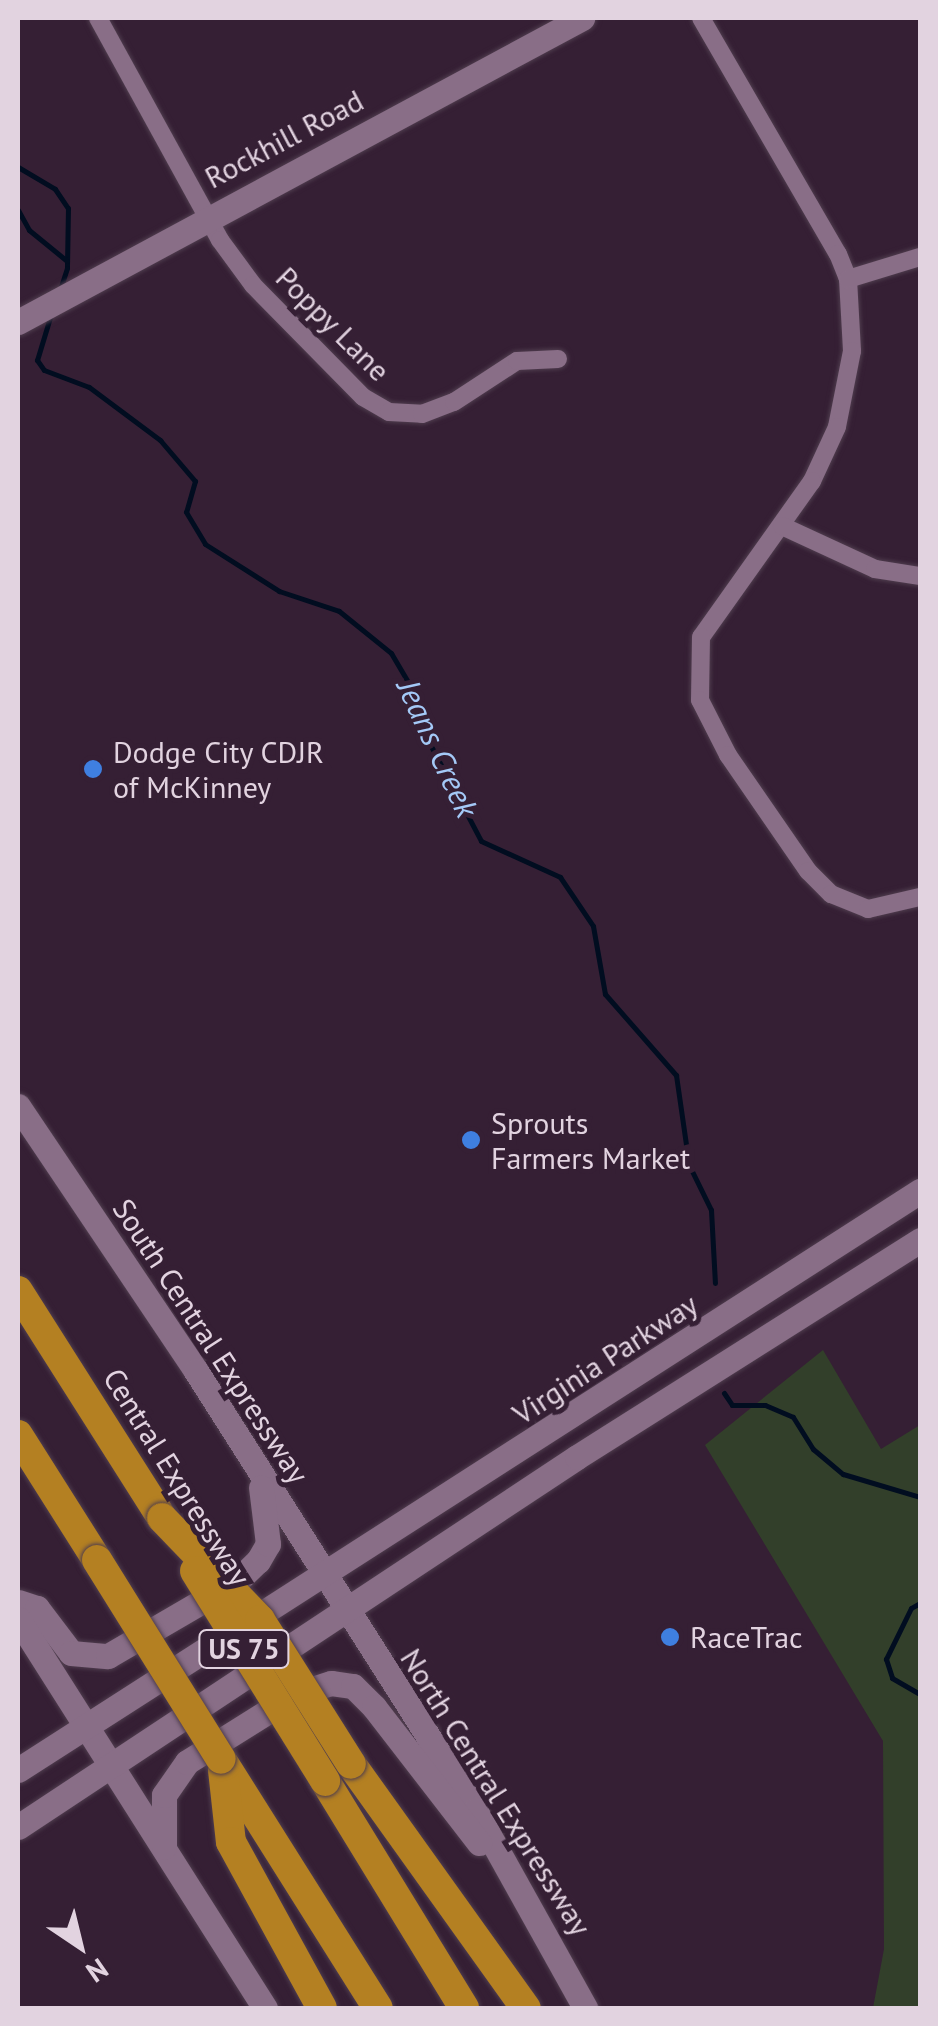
<!DOCTYPE html>
<html>
<head>
<meta charset="utf-8">
<style>
	body { margin:0 }
	#map { position:relative; width:938px; height:2026px; overflow:hidden; background:#351f34; font-family:"PT Sans",sans-serif }
	div>[style] { position:absolute }
	.green>* { inset:0; background:#323f2a }
	.stream>* { height:5px; margin:-2.5px; padding:0 2.5px; transform-origin:2.5px; border-radius:2.5px; background:#010d20 }
	.roads { filter:drop-shadow(0 0 2px #4f3d4e) drop-shadow(0 0 2px #4f3d4e) }
	.street>* { height:18px; margin:-9px; padding:0 9px; transform-origin:9px; border-radius:9px; background:#896e87 }
	.secondary>* { height:25px; margin:-12.5px; padding:0 12.5px; transform-origin:12.5px; border-radius:12.5px; background:#896e87 }
	.highway>* { height:30px; margin:-15px; padding:0 15px; transform-origin:15px; border-radius:15px; background:#b48022 }
	.bridges { filter:drop-shadow(0 0 2px #4f3d4e) drop-shadow(0 0 2px #4f3d4e) }
	.highway-bridge>* { height:30px; margin:-15px; padding:0 15px; transform-origin:15px; border-radius:15px; background:#b48022 }
	.dots>* { width:28px; height:28px; translate:-50% -50%; box-sizing:border-box; border:5px solid #351f34; border-radius:50% }
	span { translate:-50% -50%; white-space:nowrap; text-align:center; line-height:1.15; -webkit-text-stroke:10px #351f34; paint-order:stroke }
	.shield-label span { padding:2px 8px; background:#351f34; border:2px solid; border-radius:8px; -webkit-text-stroke-width:0 }
	.shield-label { font-size:28px; color:#e2d3e0; font-weight:700 }
	.street-label { font-size:30px; color:#e2d3e0 }
	.poi-label { font-size:30px; color:#e2d3e0 }
	.left { translate:0 -50%; text-align:left }
	.water-label { font-size:32px; color:#a4c9f7; font-style:italic }
	.frame { position:absolute; inset:0; border:20px solid #e2d3e0; pointer-events:none }
	.north { position:absolute; left:30px; top:1896px; width:100px; height:100px; -webkit-text-stroke:8px #351f34; paint-order:stroke; rotate:145deg; font-size:28px; font-weight:700; line-height:40px; text-align:center; color:#e2d3e0 }
	.north::after { content:''; display:block; margin:auto; width:35px; height:45px; background:#e2d3e0; clip-path:polygon(50% 0,100% 100%,50% 72%,0 100%) }
</style>
</head>
<body>
<div id="map">
	<div class="green">
		<i style="clip-path:polygon(823px 1350px,881px 1449px,920px 1425px,920px 2008px,873px 2008px,884px 1949px,883px 1741px,705px 1445px)"></i>
	</div>
	<div class="stream">
		<i style="left:18px;top:167px;width:43px;rotate:30.7deg"></i>
		<i style="left:55px;top:189px;width:23px;rotate:56deg"></i>
		<i style="left:68px;top:208px;width:60px;rotate:91deg"></i>
		<i style="left:67px;top:268px;width:22px;rotate:108deg"></i>
		<i style="left:18px;top:210px;width:23px;rotate:61deg"></i>
		<i style="left:29px;top:230px;width:49px;rotate:39.2deg"></i>
		<i style="left:51px;top:314px;width:48px;rotate:106.9deg"></i>
		<i style="left:37px;top:360px;width:12px;rotate:55deg"></i>
		<i style="left:44px;top:370px;width:48px;rotate:20.7deg"></i>
		<i style="left:89px;top:387px;width:89px;rotate:36.7deg"></i>
		<i style="left:160px;top:440px;width:54px;rotate:49.5deg"></i>
		<i style="left:195px;top:481px;width:32px;rotate:106deg"></i>
		<i style="left:186px;top:512px;width:37px;rotate:59deg"></i>
		<i style="left:205px;top:544px;width:88px;rotate:32.4deg"></i>
		<i style="left:279px;top:591px;width:63px;rotate:18.4deg"></i>
		<i style="left:339px;top:611px;width:67px;rotate:38.9deg"></i>
		<i style="left:391px;top:653px;width:71px;rotate:59.5deg"></i>
		<i style="left:427px;top:714px;width:32px;rotate:83deg"></i>
		<i style="left:431px;top:746px;width:107px;rotate:62.2deg"></i>
		<i style="left:481px;top:841px;width:87px;rotate:24.5deg"></i>
		<i style="left:560px;top:877px;width:59px;rotate:56deg"></i>
		<i style="left:593px;top:926px;width:69px;rotate:80deg"></i>
		<i style="left:605px;top:994px;width:108px;rotate:48.8deg"></i>
		<i style="left:676px;top:1075px;width:91px;rotate:81.8deg"></i>
		<i style="left:689px;top:1165px;width:50px;rotate:63.9deg"></i>
		<i style="left:711px;top:1210px;width:73px;rotate:86.9deg"></i>
		<i style="left:724px;top:1393px;width:14px;rotate:56deg"></i>
		<i style="left:732px;top:1405px;width:33px"></i>
		<i style="left:765px;top:1405px;width:30px;rotate:23deg"></i>
		<i style="left:793px;top:1417px;width:38px;rotate:58deg"></i>
		<i style="left:813px;top:1449px;width:39px;rotate:40deg"></i>
		<i style="left:843px;top:1474px;width:80px;rotate:16.6deg"></i>
		<i style="left:920px;top:1603px;width:10px;rotate:151deg"></i>
		<i style="left:911px;top:1608px;width:57px;rotate:116.1deg"></i>
		<i style="left:886px;top:1659px;width:20px;rotate:72deg"></i>
		<i style="left:892px;top:1678px;width:32px;rotate:30deg"></i>
	</div>
	<div class="roads">
		<div class="street">
			<i style="left:98px;top:18px;width:253px;rotate:61.2deg"></i>
			<i style="left:220px;top:240px;width:56px;rotate:53.7deg"></i>
			<i style="left:253px;top:285px;width:157px;rotate:45.5deg"></i>
			<i style="left:363px;top:397px;width:30px;rotate:30deg"></i>
			<i style="left:389px;top:412px;width:33px;rotate:3deg"></i>
			<i style="left:422px;top:414px;width:34px;rotate:-21deg"></i>
			<i style="left:454px;top:402px;width:75px;rotate:-33.1deg"></i>
			<i style="left:517px;top:361px;width:41px;rotate:-2.8deg"></i>
			<i style="left:701px;top:18px;width:273px;rotate:59.9deg"></i>
			<i style="left:838px;top:254px;width:27px;rotate:68deg"></i>
			<i style="left:848px;top:279px;width:72px;rotate:86.8deg"></i>
			<i style="left:852px;top:351px;width:77px;rotate:101.2deg"></i>
			<i style="left:837px;top:427px;width:60px;rotate:114.8deg"></i>
			<i style="left:812px;top:481px;width:191px;rotate:125.4deg"></i>
			<i style="left:701px;top:637px;width:63px;rotate:90.9deg"></i>
			<i style="left:700px;top:700px;width:62px;rotate:63deg"></i>
			<i style="left:728px;top:755px;width:141px;rotate:55.4deg"></i>
			<i style="left:808px;top:871px;width:33px;rotate:45deg"></i>
			<i style="left:831px;top:894px;width:40px;rotate:22deg"></i>
			<i style="left:868px;top:909px;width:53px;rotate:-13deg"></i>
			<i style="left:848px;top:279px;width:75px;rotate:-17deg"></i>
			<i style="left:782px;top:526px;width:102px;rotate:24.8deg"></i>
			<i style="left:875px;top:569px;width:46px;rotate:8.8deg"></i>
		</div>
		<div class="secondary">
			<i style="left:18px;top:322px;width:641px;rotate:-28.32deg"></i>
			<i style="left:18px;top:1106px;width:319px;rotate:56.1deg"></i>
			<i style="left:196px;top:1371px;width:520px;rotate:57.56deg"></i>
			<i style="left:475px;top:1810px;width:227px;rotate:60.9deg"></i>
			<i style="left:18px;top:1602px;width:20px;rotate:18deg"></i>
			<i style="left:37px;top:1608px;width:56px;rotate:52.9deg"></i>
			<i style="left:71px;top:1653px;width:37px;rotate:5deg"></i>
			<i style="left:108px;top:1656px;width:149px;rotate:-30.2deg"></i>
			<i style="left:237px;top:1581px;width:29px;rotate:-44deg"></i>
			<i style="left:258px;top:1561px;width:20px;rotate:-60deg"></i>
			<i style="left:268px;top:1544px;width:57px;rotate:-97deg"></i>
			<i style="left:18px;top:1619px;width:461px;rotate:57.6deg"></i>
			<i style="left:18px;top:1770px;width:1072px;rotate:-32.7deg"></i>
			<i style="left:18px;top:1827px;width:670px;rotate:-33.5deg"></i>
			<i style="left:577px;top:1457px;width:406px;rotate:-32.3deg"></i>
			<i style="left:164px;top:1847px;width:52px;rotate:-90deg"></i>
			<i style="left:164px;top:1795px;width:40px;rotate:-55.1deg"></i>
			<i style="left:187px;top:1762px;width:126px;rotate:-32.1deg"></i>
			<i style="left:294px;top:1695px;width:39px;rotate:-18deg"></i>
			<i style="left:331px;top:1683px;width:22px;rotate:8deg"></i>
			<i style="left:353px;top:1686px;width:30px;rotate:45deg"></i>
			<i style="left:374px;top:1707px;width:172px;rotate:52.3deg"></i>
		</div>
		<div class="highway">
			<i style="left:18px;top:1291px;width:269px;rotate:57.6deg"></i>
			<i style="left:18px;top:1435px;width:148px;rotate:57.7deg"></i>
			<i style="left:221px;top:1759px;width:294px;rotate:57.8deg"></i>
			<i style="left:351px;top:1764px;width:300px;rotate:54.4deg"></i>
			<i style="left:223px;top:1770px;width:72px;rotate:83.7deg"></i>
			<i style="left:231px;top:1842px;width:189px;rotate:61.3deg"></i>
			<i style="left:325px;top:1781px;width:266px;rotate:58.5deg"></i>
		</div>
	</div>
	<div class="bridges">
		<div class="highway-bridge">
			<i style="left:162px;top:1518px;width:141px;rotate:46.1deg"></i>
			<i style="left:260px;top:1620px;width:170px;rotate:57.7deg"></i>
			<i style="left:97px;top:1560px;width:234px;rotate:58.1deg"></i>
			<i style="left:195px;top:1571px;width:247px;rotate:58.2deg"></i>
		</div>
	</div>
	<div class="dots">
		<i style="left:93px;top:769px;background:#3f7fe0"></i>
		<i style="left:471px;top:1140px;background:#3f7fe0"></i>
		<i style="left:670px;top:1637px;background:#3f7fe0"></i>
	</div>
	<div class="shield-label">
		<span style="left:244px;top:1649px">US 75</span>
	</div>
	<div class="street-label">
		<span style="left:284px;top:139px;rotate:-28deg">Rockhill Road</span>
		<span style="left:333px;top:324px;rotate:45deg">Poppy Lane</span>
		<span style="left:211px;top:1341px;rotate:57deg">South Central Expressway</span>
		<span style="left:605px;top:1359px;rotate:-33deg">Virginia Parkway</span>
		<span style="left:177px;top:1477px;rotate:58deg">Central Expressway</span>
		<span style="left:496px;top:1792px;rotate:58deg">North Central Expressway</span>
	</div>
	<div class="poi-label">
		<span class="left" style="left:113px;top:769px">Dodge City CDJR<br>of McKinney</span>
		<span class="left" style="left:491px;top:1140px">Sprouts<br>Farmers Market</span>
		<span class="left" style="left:690px;top:1637px">RaceTrac</span>
	</div>
	<div class="water-label">
		<span style="left:438px;top:748px;rotate:65deg">Jeans Creek</span>
	</div>
	<div class="frame"></div>
	<div class="north">N</div>
</div>
</body>
</html>
